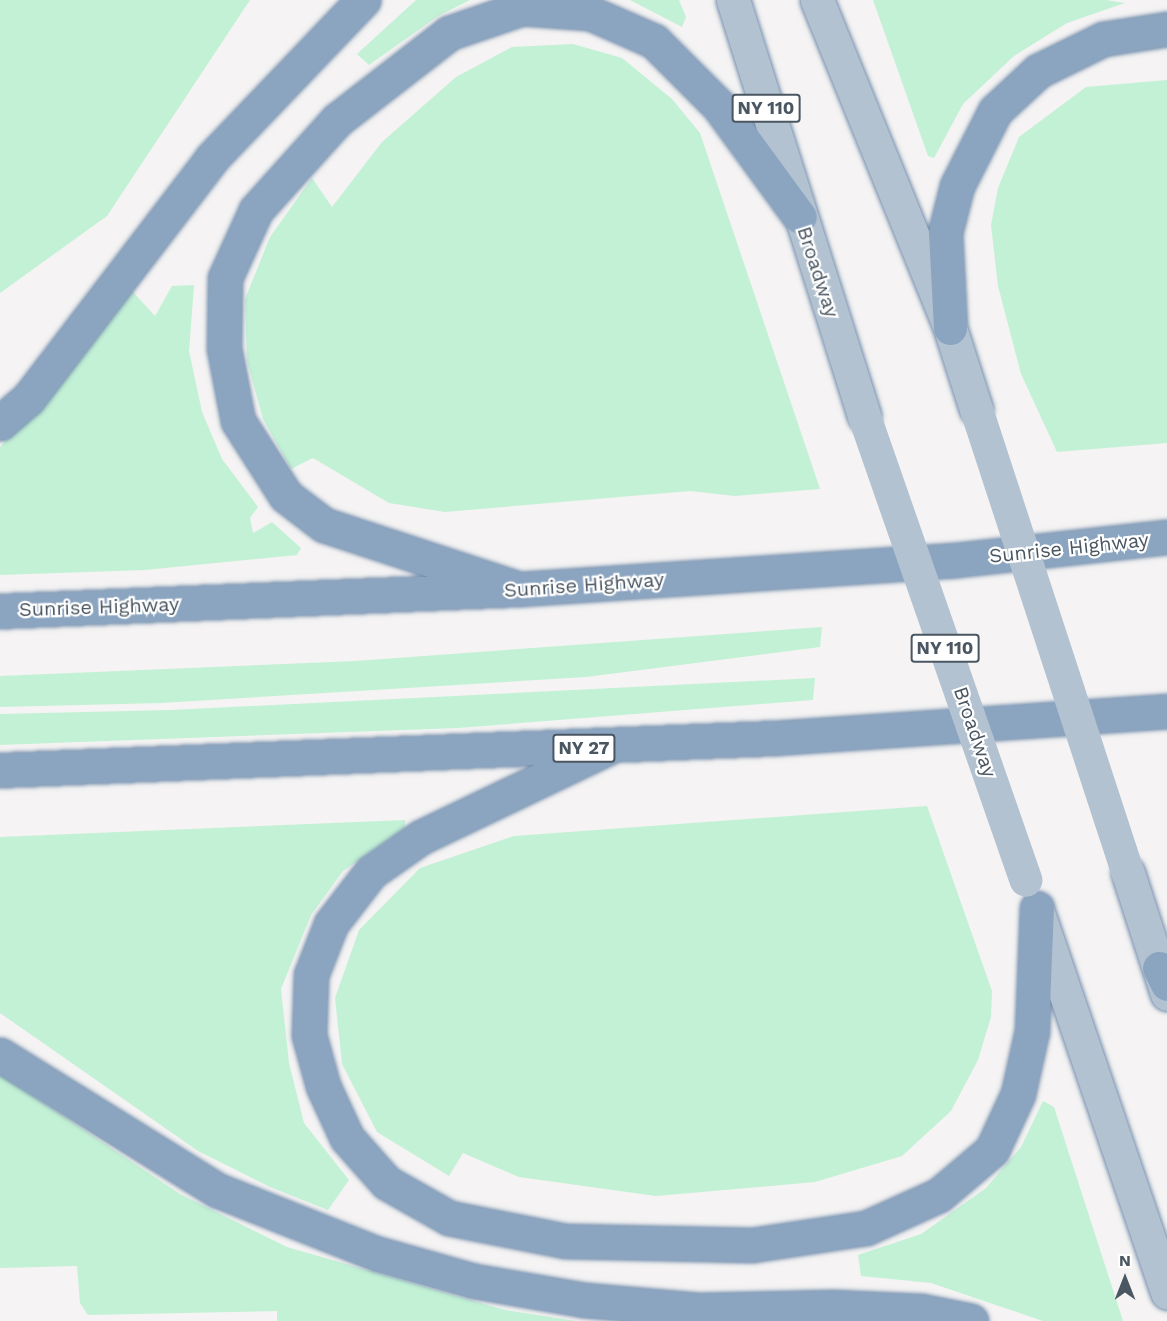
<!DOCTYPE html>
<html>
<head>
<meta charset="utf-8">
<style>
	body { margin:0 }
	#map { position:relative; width:1167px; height:1321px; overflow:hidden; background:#f5f3f3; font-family:"Work Sans",sans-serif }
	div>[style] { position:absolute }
	.green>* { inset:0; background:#c3f1d5 }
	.roads { filter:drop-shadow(0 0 2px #7690ad) drop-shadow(0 0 2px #7690ad) }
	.major>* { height:33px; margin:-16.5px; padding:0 16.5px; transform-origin:16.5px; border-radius:16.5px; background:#b3c2d1 }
	.highway>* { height:33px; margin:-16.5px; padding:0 16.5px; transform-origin:16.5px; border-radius:16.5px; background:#8ba5c1 }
	.major-bridge>* { height:33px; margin:-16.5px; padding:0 16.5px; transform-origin:16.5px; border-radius:16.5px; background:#b3c2d1 }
	span { translate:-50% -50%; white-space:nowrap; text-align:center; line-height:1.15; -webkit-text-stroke:4.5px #fff; paint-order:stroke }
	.shield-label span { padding:2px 4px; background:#fff; border:2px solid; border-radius:4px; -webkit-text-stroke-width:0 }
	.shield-label { font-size:18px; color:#4a5661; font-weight:700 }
	.street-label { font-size:20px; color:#4a5661 }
	.north { position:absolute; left:1095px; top:1249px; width:60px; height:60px; -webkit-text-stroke:4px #fff; paint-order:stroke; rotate:0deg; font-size:16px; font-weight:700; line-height:24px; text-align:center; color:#4a5661 }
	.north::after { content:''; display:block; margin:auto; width:21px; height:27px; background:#4a5661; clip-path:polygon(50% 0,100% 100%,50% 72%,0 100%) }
</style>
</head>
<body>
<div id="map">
	<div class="green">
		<i style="clip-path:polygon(0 0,250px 0,107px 216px,0 293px)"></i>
		<i style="clip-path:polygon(416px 0,470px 0,438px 16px,369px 65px,357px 54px)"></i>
		<i style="clip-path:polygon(630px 0,679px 0,686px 17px,682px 27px)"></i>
		<i style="clip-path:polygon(873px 0,1106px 0,1125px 3px,1067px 23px,1014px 56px,963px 104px,934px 158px,928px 156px)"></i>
		<i style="clip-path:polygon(573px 44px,622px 58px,672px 99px,700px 133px,820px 489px,735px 496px,690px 491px,445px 512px,389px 503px,313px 458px,291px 469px,263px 419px,247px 361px,245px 299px,270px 237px,312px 178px,332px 207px,382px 142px,456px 77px,512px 47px)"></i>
		<i style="clip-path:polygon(1167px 80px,1167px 443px,1057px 452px,1021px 374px,998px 286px,991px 225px,998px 188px,1019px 137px,1086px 87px)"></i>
		<i style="clip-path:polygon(194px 285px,189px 351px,202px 412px,222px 459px,258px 507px,250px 518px,253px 533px,272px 522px,301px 548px,297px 555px,145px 570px,0 575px,0 447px,132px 291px,155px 316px,172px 286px)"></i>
		<i style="clip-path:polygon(822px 627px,820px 647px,586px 677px,161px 703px,0 707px,0 676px,355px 661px)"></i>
		<i style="clip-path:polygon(815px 678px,813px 700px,458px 728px,0 745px,0 714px,171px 710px)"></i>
		<i style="clip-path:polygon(927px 806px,992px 991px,991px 1017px,978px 1060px,951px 1111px,902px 1156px,815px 1182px,656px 1196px,519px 1177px,463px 1153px,449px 1176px,377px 1132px,342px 1064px,335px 998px,359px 930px,420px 868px,514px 836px)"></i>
		<i style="clip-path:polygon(405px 820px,405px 828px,343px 871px,311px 915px,281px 989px,289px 1063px,304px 1123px,349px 1180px,328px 1210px,270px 1187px,198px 1151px,0 1013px,0 837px)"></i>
		<i style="clip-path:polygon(0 1074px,180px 1194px,287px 1247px,505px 1310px,576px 1321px,277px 1321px,277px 1311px,88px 1315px,80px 1303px,77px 1266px,0 1268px)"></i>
		<i style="clip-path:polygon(1043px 1101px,1054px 1107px,1123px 1321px,1043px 1321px,931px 1283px,861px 1276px,858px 1255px,921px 1234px,986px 1188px,1021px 1147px)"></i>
	</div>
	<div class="roads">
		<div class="major">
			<i style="left:733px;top:0;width:436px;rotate:72.5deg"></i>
			<i style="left:817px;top:0;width:354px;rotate:67.9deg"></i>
			<i style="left:950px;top:328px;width:85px;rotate:72.2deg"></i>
			<i style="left:1128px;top:873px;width:127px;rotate:72.1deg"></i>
			<i style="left:1037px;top:910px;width:404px;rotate:71.2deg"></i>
		</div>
		<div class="highway">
			<i style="left:950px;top:328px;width:95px;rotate:-93deg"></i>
			<i style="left:945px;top:233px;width:49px;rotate:-75.7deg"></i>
			<i style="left:957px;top:186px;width:84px;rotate:-63.1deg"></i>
			<i style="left:995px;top:111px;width:59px;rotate:-42.9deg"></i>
			<i style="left:1038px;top:71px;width:72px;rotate:-26.2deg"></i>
			<i style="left:1103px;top:39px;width:65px;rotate:-8.9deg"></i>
			<i style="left:0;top:423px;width:37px;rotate:-41deg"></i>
			<i style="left:28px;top:399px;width:303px;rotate:-52.6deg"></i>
			<i style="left:212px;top:158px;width:219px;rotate:-46.3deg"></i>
			<i style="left:519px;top:589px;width:205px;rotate:-161.8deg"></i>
			<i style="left:324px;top:525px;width:48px;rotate:-142.7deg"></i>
			<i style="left:286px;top:496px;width:89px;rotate:-122.6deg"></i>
			<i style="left:238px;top:421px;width:74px;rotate:-100.9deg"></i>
			<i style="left:224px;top:348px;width:70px;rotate:-89.2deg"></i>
			<i style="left:225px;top:278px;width:75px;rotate:-65.5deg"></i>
			<i style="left:256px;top:210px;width:121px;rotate:-48deg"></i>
			<i style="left:337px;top:120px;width:142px;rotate:-37.8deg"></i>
			<i style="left:449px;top:33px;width:77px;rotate:-18.9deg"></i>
			<i style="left:522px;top:8px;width:68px;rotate:4.2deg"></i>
			<i style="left:590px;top:13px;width:70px;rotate:23.6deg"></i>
			<i style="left:654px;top:41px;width:92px;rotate:45deg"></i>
			<i style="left:719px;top:106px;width:137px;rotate:53.9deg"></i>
			<i style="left:0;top:611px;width:519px;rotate:-2.43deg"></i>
			<i style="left:519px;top:589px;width:437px;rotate:-3.8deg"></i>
			<i style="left:955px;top:560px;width:213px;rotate:-6.2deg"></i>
			<i style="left:609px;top:747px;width:208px;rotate:154.4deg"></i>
			<i style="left:421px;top:837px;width:61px;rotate:145deg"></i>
			<i style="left:371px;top:872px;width:66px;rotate:127.6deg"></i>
			<i style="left:331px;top:924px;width:55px;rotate:111.4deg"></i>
			<i style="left:311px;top:975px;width:60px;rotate:91.9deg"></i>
			<i style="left:309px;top:1035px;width:53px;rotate:74.6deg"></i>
			<i style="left:323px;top:1086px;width:57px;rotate:65.2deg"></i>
			<i style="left:347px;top:1138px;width:60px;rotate:48.4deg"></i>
			<i style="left:387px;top:1183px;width:71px;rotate:29.4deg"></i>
			<i style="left:449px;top:1218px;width:118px;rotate:11.2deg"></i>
			<i style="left:565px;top:1241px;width:187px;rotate:1.2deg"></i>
			<i style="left:752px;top:1245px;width:115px;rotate:-8.5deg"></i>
			<i style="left:866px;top:1228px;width:80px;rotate:-24.3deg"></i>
			<i style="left:939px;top:1195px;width:70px;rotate:-40.3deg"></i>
			<i style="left:992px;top:1150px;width:62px;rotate:-65.1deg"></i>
			<i style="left:1018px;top:1094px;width:65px;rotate:-77.5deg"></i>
			<i style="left:1032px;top:1031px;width:123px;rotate:-87.7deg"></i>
			<i style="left:0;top:770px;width:775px;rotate:-2.37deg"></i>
			<i style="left:774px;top:738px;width:394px;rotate:-3.9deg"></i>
			<i style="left:1159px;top:968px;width:18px;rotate:63deg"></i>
			<i style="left:0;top:1055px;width:256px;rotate:31.9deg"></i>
			<i style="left:217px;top:1190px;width:173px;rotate:21.7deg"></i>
			<i style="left:378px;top:1254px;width:100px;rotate:15.7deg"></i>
			<i style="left:474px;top:1281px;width:112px;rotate:9.8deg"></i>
			<i style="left:584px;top:1300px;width:115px;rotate:5deg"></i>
			<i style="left:699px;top:1310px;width:134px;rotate:-1.3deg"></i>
			<i style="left:833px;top:1307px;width:88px;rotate:2.6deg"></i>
			<i style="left:921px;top:1311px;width:51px;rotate:11.3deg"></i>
		</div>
	</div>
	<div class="major-bridge">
		<i style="left:976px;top:409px;width:488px;rotate:71.9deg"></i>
		<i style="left:864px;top:416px;width:491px;rotate:70.8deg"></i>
	</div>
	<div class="shield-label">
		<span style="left:766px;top:108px">NY 110</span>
		<span style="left:945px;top:648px">NY 110</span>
		<span style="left:584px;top:748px">NY 27</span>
	</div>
	<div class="street-label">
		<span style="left:818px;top:272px;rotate:72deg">Broadway</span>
		<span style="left:1069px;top:548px;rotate:-6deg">Sunrise Highway</span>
		<span style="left:584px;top:585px;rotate:-4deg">Sunrise Highway</span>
		<span style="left:99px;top:607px;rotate:-2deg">Sunrise Highway</span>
		<span style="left:975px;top:732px;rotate:71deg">Broadway</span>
	</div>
	<div class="north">N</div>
</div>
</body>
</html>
